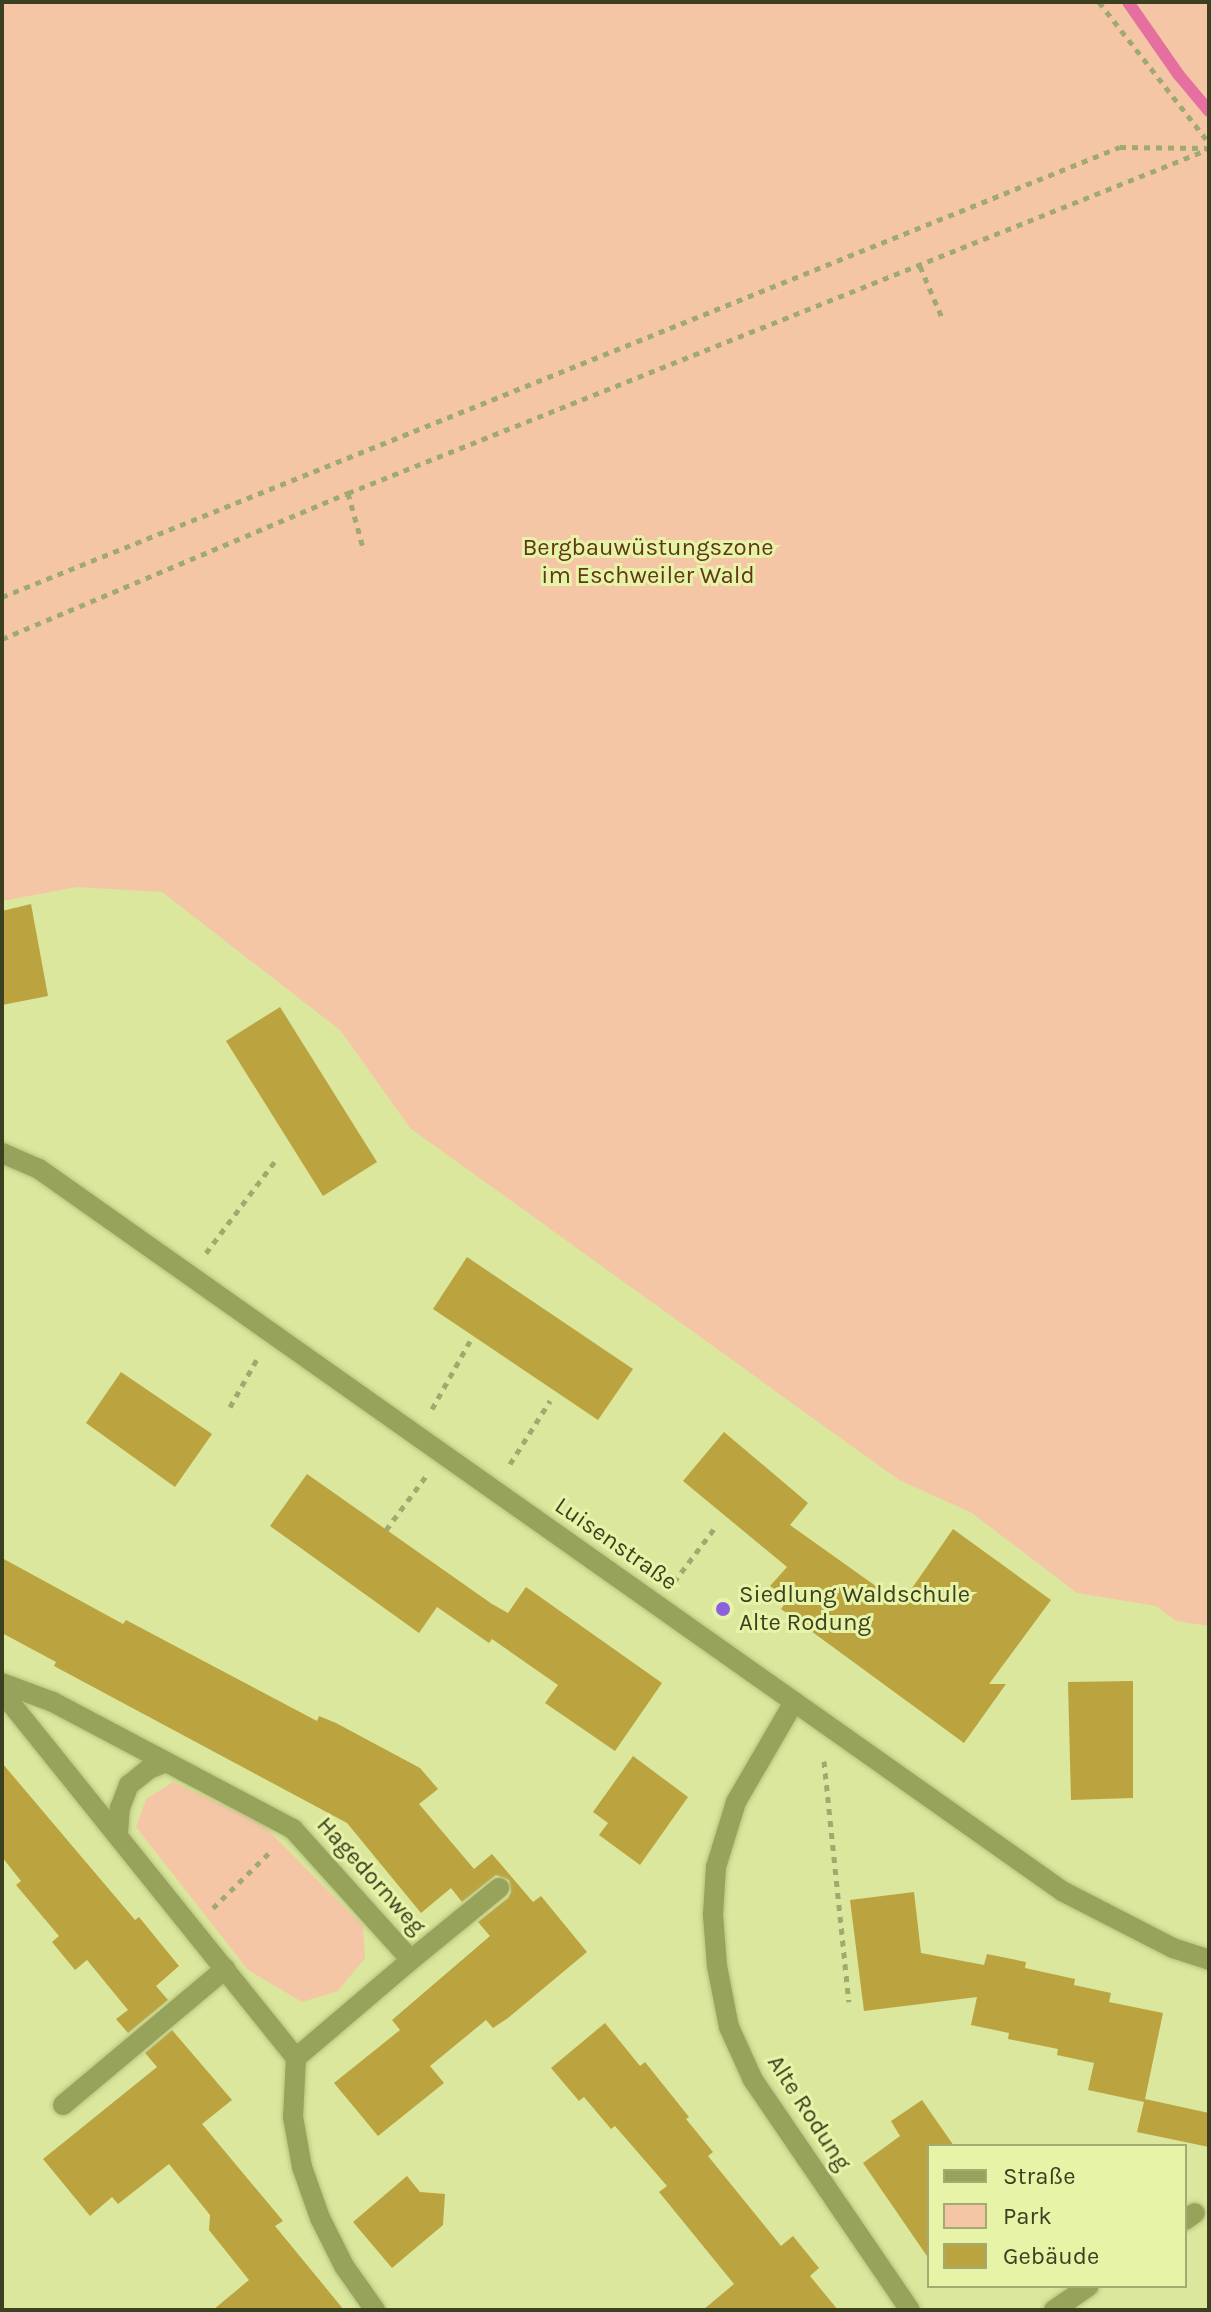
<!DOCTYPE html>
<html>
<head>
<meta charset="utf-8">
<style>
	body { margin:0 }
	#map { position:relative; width:1211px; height:2312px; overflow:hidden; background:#dae79c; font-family:Karla,sans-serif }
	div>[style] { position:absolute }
	.green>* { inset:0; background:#f5c6a6 }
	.stream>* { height:12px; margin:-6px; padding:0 6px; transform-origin:6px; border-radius:6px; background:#e570a0 }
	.building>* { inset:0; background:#bba43f }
	.path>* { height:5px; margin-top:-2.5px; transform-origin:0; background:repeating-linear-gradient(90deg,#a0aa6f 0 6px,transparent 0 12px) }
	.roads { filter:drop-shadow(0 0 2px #b7c281) drop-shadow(0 0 2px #b7c281) }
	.minor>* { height:20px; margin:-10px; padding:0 10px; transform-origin:10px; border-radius:10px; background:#97a25b }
	.dots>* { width:22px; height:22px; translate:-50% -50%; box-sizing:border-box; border:4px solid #e7f4a8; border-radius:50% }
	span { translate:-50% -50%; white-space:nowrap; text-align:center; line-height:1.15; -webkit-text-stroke:6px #e7f4a8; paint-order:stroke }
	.park-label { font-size:24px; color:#603818 }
	.street-label { font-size:24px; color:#3b4021 }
	.poi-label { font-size:24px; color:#3b4021 }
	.left { translate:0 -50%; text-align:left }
	.frame { position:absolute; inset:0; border:4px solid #3b4021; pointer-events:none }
	.legend { position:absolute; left:927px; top:2144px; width:260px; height:144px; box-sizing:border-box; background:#e7f4a8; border:2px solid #a2ac72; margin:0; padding:10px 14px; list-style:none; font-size:24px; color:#3b4021 }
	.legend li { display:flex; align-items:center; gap:16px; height:40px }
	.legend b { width:40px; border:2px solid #a2ac72 }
</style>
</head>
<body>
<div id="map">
	<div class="green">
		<i style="clip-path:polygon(2px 2px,1209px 2px,1209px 1626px,1176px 1621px,1156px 1606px,1077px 1593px,972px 1513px,899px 1480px,410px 1128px,340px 1030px,162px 892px,77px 887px,2px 901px)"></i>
		<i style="clip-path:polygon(173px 1782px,261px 1823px,363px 1926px,365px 1958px,338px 1991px,302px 2002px,248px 1970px,136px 1827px,146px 1799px)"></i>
	</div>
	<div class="stream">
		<i style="left:1128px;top:2px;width:88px;rotate:55.2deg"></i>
		<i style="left:1178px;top:74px;width:48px;rotate:50deg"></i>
	</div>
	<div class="building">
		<i style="clip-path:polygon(31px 904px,48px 996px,2px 1005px,2px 911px)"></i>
		<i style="clip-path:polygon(280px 1007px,377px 1162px,323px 1196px,226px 1041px)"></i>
		<i style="clip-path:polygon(467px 1257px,633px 1369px,598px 1420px,433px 1309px)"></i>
		<i style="clip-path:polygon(121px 1372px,212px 1434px,175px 1487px,86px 1423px)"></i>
		<i style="clip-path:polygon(724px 1432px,808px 1503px,790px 1525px,901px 1604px,953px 1529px,1051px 1600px,989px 1684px,1006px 1684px,964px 1743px,781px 1609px,789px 1598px,770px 1586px,787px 1567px,683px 1481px)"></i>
		<i style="clip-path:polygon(307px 1474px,492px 1604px,508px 1613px,526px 1587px,662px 1683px,615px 1751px,545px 1703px,558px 1685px,492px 1639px,489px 1643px,437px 1607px,419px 1633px,270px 1526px)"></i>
		<i style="clip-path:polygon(2px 1558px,123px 1624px,126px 1620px,317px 1721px,319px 1716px,336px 1723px,420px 1768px,438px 1789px,419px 1804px,474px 1869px,492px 1854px,533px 1902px,541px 1896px,587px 1952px,508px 2018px,493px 2028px,486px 2020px,430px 2066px,444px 2083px,378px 2136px,334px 2083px,400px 2030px,392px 2020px,490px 1936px,478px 1922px,508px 1898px,511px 1892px,509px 1880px,496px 1875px,462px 1902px,451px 1888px,421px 1913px,347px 1823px,54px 1666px,56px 1662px,2px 1633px)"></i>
		<i style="clip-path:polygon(1133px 1681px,1133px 1798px,1071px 1800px,1068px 1682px)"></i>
		<i style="clip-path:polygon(633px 1756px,688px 1797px,640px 1865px,599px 1835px,608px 1823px,593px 1812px)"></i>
		<i style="clip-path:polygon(2px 1763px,135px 1920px,139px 1917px,179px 1966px,156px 1986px,168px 2000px,128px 2033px,116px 2019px,128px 2010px,87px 1960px,75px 1970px,52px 1942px,59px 1936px,16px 1885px,21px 1881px,2px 1857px)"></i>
		<i style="clip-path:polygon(914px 1892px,921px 1953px,984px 1965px,987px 1954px,1026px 1962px,1025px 1968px,1075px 1979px,1074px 1985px,1111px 1993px,1109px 2002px,1163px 2013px,1145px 2099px,1209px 2113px,1209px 2147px,1137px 2132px,1144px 2102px,1088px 2090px,1094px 2063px,1057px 2055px,1058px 2049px,1008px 2039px,1009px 2033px,971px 2025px,977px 1997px,864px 2011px,850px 1900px)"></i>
		<i style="clip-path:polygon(605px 2023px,640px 2066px,645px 2062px,689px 2117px,686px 2119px,713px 2152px,708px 2156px,781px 2246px,793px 2236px,819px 2268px,810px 2276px,838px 2310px,703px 2310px,734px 2284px,659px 2192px,667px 2186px,615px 2126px,611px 2129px,584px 2097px,579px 2101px,551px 2068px)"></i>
		<i style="clip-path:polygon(172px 2030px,232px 2100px,202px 2124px,283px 2221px,275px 2226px,344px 2310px,213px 2310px,249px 2280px,209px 2230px,210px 2215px,169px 2164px,118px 2204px,112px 2197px,90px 2216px,43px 2159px,157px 2067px,145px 2053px)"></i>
		<i style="clip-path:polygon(922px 2100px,954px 2146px,929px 2146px,929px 2259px,863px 2163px,900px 2136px,891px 2121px)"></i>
		<i style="clip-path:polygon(407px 2176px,420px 2192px,445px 2194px,443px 2225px,392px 2268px,353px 2222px)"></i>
	</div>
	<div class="path">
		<i style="left:1099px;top:2px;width:179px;rotate:52deg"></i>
		<i style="left:920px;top:266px;width:59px;rotate:66.9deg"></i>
		<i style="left:348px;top:493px;width:60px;rotate:74.6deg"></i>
		<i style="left:2px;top:597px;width:1205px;rotate:-21.93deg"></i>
		<i style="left:1120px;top:147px;width:89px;rotate:0.6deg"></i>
		<i style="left:2px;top:639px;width:376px;rotate:-22.9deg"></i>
		<i style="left:348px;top:493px;width:927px;rotate:-21.78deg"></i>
		<i style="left:206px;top:1253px;width:115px;rotate:-53.1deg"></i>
		<i style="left:230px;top:1407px;width:55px;rotate:-60.6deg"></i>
		<i style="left:432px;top:1409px;width:78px;rotate:-60.8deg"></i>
		<i style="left:510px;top:1464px;width:75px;rotate:-57.6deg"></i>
		<i style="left:386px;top:1530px;width:67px;rotate:-53.5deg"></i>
		<i style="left:674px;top:1582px;width:71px;rotate:-53deg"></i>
		<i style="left:824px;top:1761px;width:242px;rotate:84.1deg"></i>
		<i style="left:213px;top:1908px;width:83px;rotate:-44.5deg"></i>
	</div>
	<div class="roads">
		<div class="minor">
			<i style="left:2px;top:1153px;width:40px;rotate:23.4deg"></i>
			<i style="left:39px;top:1169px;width:1252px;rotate:35.21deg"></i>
			<i style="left:1062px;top:1891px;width:125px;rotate:27.2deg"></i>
			<i style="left:1173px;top:1948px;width:38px;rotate:18deg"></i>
			<i style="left:2px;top:1683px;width:54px;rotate:20.4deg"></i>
			<i style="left:53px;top:1702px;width:272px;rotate:27.9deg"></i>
			<i style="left:293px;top:1829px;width:176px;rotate:48deg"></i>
			<i style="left:411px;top:1960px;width:151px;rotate:139.6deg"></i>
			<i style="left:296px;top:2058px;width:469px;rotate:-128.8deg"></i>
			<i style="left:794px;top:1702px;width:116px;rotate:120.1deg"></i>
			<i style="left:736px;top:1802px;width:68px;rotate:107.1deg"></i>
			<i style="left:716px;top:1867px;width:48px;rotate:93.6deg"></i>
			<i style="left:713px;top:1915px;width:51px;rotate:85.5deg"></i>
			<i style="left:717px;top:1966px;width:62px;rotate:78.9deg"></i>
			<i style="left:729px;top:2027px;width:58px;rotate:65.6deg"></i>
			<i style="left:753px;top:2080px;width:278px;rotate:55.7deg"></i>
			<i style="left:118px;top:1834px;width:26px;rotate:-86deg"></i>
			<i style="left:120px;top:1808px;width:25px;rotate:-69deg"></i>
			<i style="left:129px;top:1785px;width:26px;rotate:-39deg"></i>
			<i style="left:149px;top:1769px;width:16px;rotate:-22deg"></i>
			<i style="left:411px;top:1960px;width:114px;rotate:-39.3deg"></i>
			<i style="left:296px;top:2058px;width:59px;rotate:92.9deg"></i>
			<i style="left:293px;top:2117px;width:51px;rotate:79.8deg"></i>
			<i style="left:302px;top:2167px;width:54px;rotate:70.6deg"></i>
			<i style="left:320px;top:2218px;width:54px;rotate:63.4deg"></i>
			<i style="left:344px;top:2266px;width:54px;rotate:54.8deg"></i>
			<i style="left:63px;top:2105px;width:212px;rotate:-40deg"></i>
			<i style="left:1185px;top:2220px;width:12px;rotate:-35deg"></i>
			<i style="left:1054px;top:2310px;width:42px;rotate:-34.4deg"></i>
		</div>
	</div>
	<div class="dots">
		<i style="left:723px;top:1609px;background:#8b62dc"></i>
	</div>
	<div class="park-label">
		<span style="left:648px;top:562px">Bergbauwüstungszone<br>im Eschweiler Wald</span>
	</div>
	<div class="street-label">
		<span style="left:616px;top:1544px;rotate:35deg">Luisenstraße</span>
		<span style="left:371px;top:1876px;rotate:48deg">Hagedornweg</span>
		<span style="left:809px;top:2113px;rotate:57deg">Alte Rodung</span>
	</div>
	<div class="poi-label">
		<span class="left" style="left:739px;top:1609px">Siedlung Waldschule<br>Alte Rodung</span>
	</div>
	<div class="frame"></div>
	<ul class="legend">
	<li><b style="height:10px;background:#97a25b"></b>Straße</li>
	<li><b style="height:22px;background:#f5c6a6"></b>Park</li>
	<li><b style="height:22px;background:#bba43f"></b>Gebäude</li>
	</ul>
</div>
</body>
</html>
